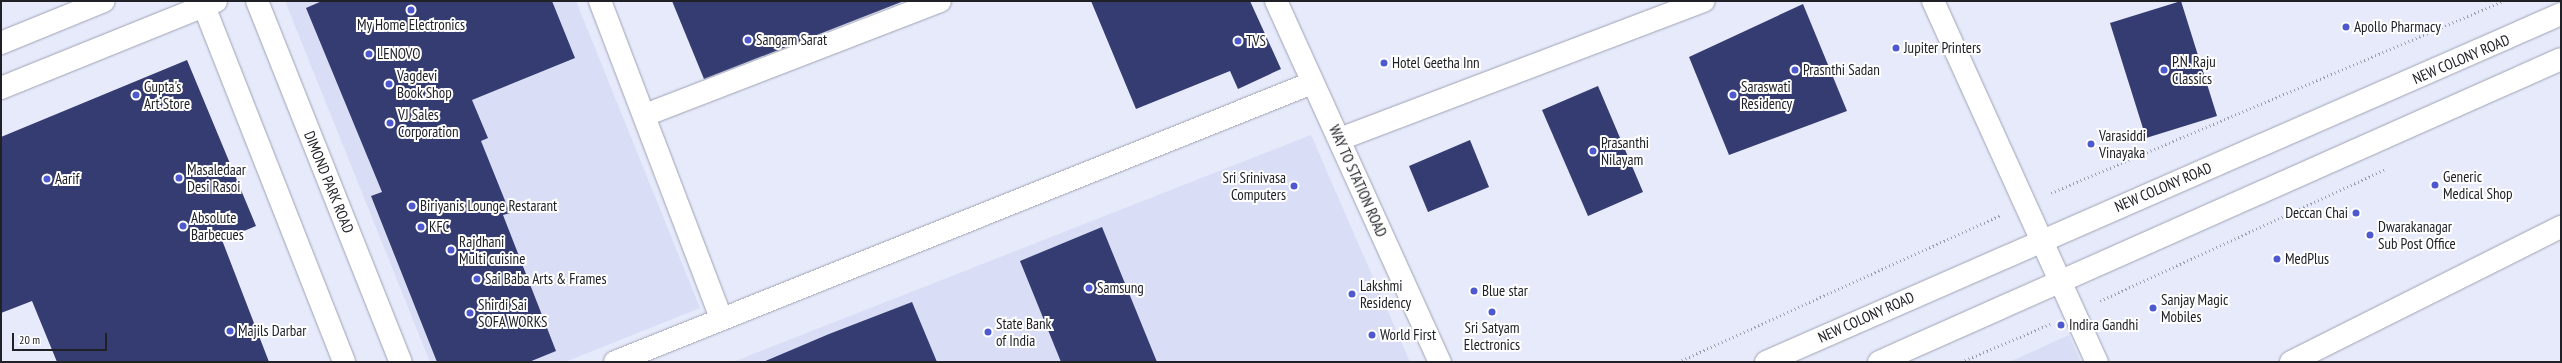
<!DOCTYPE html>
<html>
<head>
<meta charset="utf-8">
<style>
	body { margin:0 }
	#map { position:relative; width:2562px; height:363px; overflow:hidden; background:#e6eafb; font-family:"PT Sans Narrow",sans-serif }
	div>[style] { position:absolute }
	.built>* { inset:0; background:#d9def6 }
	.building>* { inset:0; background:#343c71 }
	.path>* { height:2.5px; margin-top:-1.25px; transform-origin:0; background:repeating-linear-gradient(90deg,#9d9fac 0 1px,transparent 0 4px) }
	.roads { filter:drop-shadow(0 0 1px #9ea2b1) drop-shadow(0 0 1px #9ea2b1) }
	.minor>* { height:22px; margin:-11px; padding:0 11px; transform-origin:11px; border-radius:11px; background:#fff }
	.major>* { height:22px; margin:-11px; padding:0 11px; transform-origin:11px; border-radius:11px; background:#fff }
	.dots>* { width:11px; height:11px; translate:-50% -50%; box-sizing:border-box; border:2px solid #fff; border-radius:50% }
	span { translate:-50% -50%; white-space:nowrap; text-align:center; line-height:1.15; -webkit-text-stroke:4px #fff; paint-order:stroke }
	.poi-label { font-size:15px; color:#202127 }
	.left { translate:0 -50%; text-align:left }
	.right { translate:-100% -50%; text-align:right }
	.street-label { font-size:15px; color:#202127 }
	.frame { position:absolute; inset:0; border:2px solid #202127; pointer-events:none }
	.scale { position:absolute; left:12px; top:333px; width:95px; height:18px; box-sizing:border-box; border:2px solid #202127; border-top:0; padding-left:5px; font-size:12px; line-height:14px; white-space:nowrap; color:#202127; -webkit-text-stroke:3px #fff; paint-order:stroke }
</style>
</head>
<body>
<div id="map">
	<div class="built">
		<i style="clip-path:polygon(285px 1px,576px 1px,700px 308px,565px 362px,430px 362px)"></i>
		<i style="clip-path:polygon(1311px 135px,1410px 362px,733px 362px)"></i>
		<i style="clip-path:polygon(2069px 335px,2081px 362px,2009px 362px)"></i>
	</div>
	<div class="building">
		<i style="clip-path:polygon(322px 1px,552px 1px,575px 58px,472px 100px,488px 138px,481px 141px,510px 213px,503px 215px,556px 351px,529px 362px,437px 362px,371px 196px,382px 192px,306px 8px)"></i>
		<i style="clip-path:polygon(672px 1px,904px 1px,704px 79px)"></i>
		<i style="clip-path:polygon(1091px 1px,1250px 1px,1281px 69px,1238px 89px,1230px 71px,1136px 109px)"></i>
		<i style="clip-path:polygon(2181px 1px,2217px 116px,2146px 138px,2110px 23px)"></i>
		<i style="clip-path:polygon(1803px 4px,1847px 111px,1729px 155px,1689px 57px)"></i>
		<i style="clip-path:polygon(187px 60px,256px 226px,222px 240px,269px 362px,57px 362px,32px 301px,1px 313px,1px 137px)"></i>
		<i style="clip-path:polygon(1598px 86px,1643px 192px,1588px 216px,1542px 110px)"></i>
		<i style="clip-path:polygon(1470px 140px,1489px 187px,1428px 212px,1409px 166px)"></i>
		<i style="clip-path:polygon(1102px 227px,1157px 362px,1061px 362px,1020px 261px)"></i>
		<i style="clip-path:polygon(912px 302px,937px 362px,763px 362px,829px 334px)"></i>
	</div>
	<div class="path">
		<i style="left:2051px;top:193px;width:492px;rotate:-23deg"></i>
		<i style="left:2100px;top:301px;width:313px;rotate:-24.8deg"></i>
		<i style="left:1678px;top:362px;width:355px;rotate:-24.5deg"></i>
		<i style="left:1961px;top:362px;width:97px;rotate:-23.1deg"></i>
	</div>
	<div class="roads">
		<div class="minor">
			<i style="left:600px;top:1px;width:339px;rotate:69.1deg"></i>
			<i style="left:1276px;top:1px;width:397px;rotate:65.6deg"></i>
			<i style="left:1933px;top:1px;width:397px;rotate:65.6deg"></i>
			<i style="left:645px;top:115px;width:316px;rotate:-21.1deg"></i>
			<i style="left:1340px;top:139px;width:389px;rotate:-20.8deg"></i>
			<i style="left:615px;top:362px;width:751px;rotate:-21.82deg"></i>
			<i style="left:2291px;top:362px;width:302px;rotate:-26.6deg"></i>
		</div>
		<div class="major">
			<i style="left:202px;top:1px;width:388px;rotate:68.5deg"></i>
			<i style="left:257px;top:1px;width:389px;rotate:68.3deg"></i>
			<i style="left:1px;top:43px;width:111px;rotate:-22.2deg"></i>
			<i style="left:1px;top:88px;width:232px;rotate:-22deg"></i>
			<i style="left:1766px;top:362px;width:868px;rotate:-23.64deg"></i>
			<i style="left:1879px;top:362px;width:746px;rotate:-23.95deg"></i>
		</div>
	</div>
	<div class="dots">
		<i style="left:411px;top:10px;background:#4f59cf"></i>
		<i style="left:2346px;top:27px;background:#4f59cf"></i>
		<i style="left:748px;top:40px;background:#4f59cf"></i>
		<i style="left:1238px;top:41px;background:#4f59cf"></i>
		<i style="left:1896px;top:48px;background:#4f59cf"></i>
		<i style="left:369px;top:54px;background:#4f59cf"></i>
		<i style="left:1384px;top:63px;background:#4f59cf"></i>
		<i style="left:1795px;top:70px;background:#4f59cf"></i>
		<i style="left:2164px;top:70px;background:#4f59cf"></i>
		<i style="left:389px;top:84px;background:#4f59cf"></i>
		<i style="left:136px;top:95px;background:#4f59cf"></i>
		<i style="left:1733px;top:95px;background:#4f59cf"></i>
		<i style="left:390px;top:123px;background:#4f59cf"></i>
		<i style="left:2091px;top:144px;background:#4f59cf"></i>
		<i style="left:1593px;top:151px;background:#4f59cf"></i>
		<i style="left:179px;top:178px;background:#4f59cf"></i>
		<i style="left:47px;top:179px;background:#4f59cf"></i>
		<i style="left:2435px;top:185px;background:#4f59cf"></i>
		<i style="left:1294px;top:186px;background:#4f59cf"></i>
		<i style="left:412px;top:206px;background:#4f59cf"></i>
		<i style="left:2356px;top:213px;background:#4f59cf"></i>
		<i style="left:183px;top:226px;background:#4f59cf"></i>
		<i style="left:421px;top:227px;background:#4f59cf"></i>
		<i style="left:2370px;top:235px;background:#4f59cf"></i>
		<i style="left:451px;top:250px;background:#4f59cf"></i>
		<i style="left:2277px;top:259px;background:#4f59cf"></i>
		<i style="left:477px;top:279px;background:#4f59cf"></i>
		<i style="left:1089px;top:288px;background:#4f59cf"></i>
		<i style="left:1474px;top:291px;background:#4f59cf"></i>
		<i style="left:1352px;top:294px;background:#4f59cf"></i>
		<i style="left:2153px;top:308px;background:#4f59cf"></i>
		<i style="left:1492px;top:312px;background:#4f59cf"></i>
		<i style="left:470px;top:313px;background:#4f59cf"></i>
		<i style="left:2061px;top:325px;background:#4f59cf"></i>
		<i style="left:230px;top:331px;background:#4f59cf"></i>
		<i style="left:988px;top:332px;background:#4f59cf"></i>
		<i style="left:1372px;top:335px;background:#4f59cf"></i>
	</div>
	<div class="poi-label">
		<span style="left:411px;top:25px">My Home Electronics</span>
		<span class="left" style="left:2354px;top:27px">Apollo Pharmacy</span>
		<span class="left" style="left:756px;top:40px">Sangam Sarat</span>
		<span class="left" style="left:1246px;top:41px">TVS</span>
		<span class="left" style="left:1904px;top:48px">Jupiter Printers</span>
		<span class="left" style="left:377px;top:54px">LENOVO</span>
		<span class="left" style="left:2172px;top:70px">P.N. Raju<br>Classics</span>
		<span class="left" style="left:1392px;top:63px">Hotel Geetha Inn</span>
		<span class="left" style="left:1803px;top:70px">Prasnthi Sadan</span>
		<span class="left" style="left:397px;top:84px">Vagdevi<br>Book Shop</span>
		<span class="left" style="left:144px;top:95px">Gupta's<br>Art Store</span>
		<span class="left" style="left:1741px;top:95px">Saraswati<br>Residency</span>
		<span class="left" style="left:398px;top:123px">VJ Sales<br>Corporation</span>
		<span class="left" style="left:2099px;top:144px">Varasiddi<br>Vinayaka</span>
		<span class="left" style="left:1601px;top:151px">Prasanthi<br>Nilayam</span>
		<span class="left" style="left:187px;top:178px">Masaledaar<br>Desi Rasoi</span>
		<span class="left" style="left:2443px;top:185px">Generic<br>Medical Shop</span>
		<span class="right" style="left:1286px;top:186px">Sri Srinivasa<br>Computers</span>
		<span class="left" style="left:55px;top:179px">Aarif</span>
		<span class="left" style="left:420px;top:206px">Biriyanis Lounge Restarant</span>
		<span class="right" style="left:2348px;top:213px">Deccan Chai</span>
		<span class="left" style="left:191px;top:226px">Absolute<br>Barbecues</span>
		<span class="left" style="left:2378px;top:235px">Dwarakanagar<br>Sub Post Office</span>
		<span class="left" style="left:429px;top:227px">KFC</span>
		<span class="left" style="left:459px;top:250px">Rajdhani<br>Multi cuisine</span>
		<span class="left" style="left:2285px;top:259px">MedPlus</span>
		<span class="left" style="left:485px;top:279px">Sai Baba Arts &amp; Frames</span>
		<span class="left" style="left:1360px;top:294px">Lakshmi<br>Residency</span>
		<span class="left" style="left:1097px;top:288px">Samsung</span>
		<span class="left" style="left:1482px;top:291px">Blue star</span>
		<span class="left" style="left:2161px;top:308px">Sanjay Magic<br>Mobiles</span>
		<span class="left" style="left:478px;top:313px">Shirdi Sai<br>SOFA WORKS</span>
		<span class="left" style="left:996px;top:332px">State Bank<br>of India</span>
		<span class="left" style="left:2069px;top:325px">Indira Gandhi</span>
		<span style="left:1492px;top:336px">Sri Satyam<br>Electronics</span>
		<span class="left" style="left:238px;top:331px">Majils Darbar</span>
		<span class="left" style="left:1380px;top:335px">World First</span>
	</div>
	<div class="street-label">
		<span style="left:2461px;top:59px;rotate:-23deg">NEW COLONY ROAD</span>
		<span style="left:1358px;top:181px;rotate:66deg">WAY TO STATION ROAD</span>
		<span style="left:329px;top:182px;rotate:68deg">DIMOND PARK ROAD</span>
		<span style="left:2163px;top:187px;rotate:-23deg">NEW COLONY ROAD</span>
		<span style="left:1866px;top:317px;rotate:-24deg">NEW COLONY ROAD</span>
	</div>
	<div class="frame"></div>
	<div class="scale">20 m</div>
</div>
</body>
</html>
